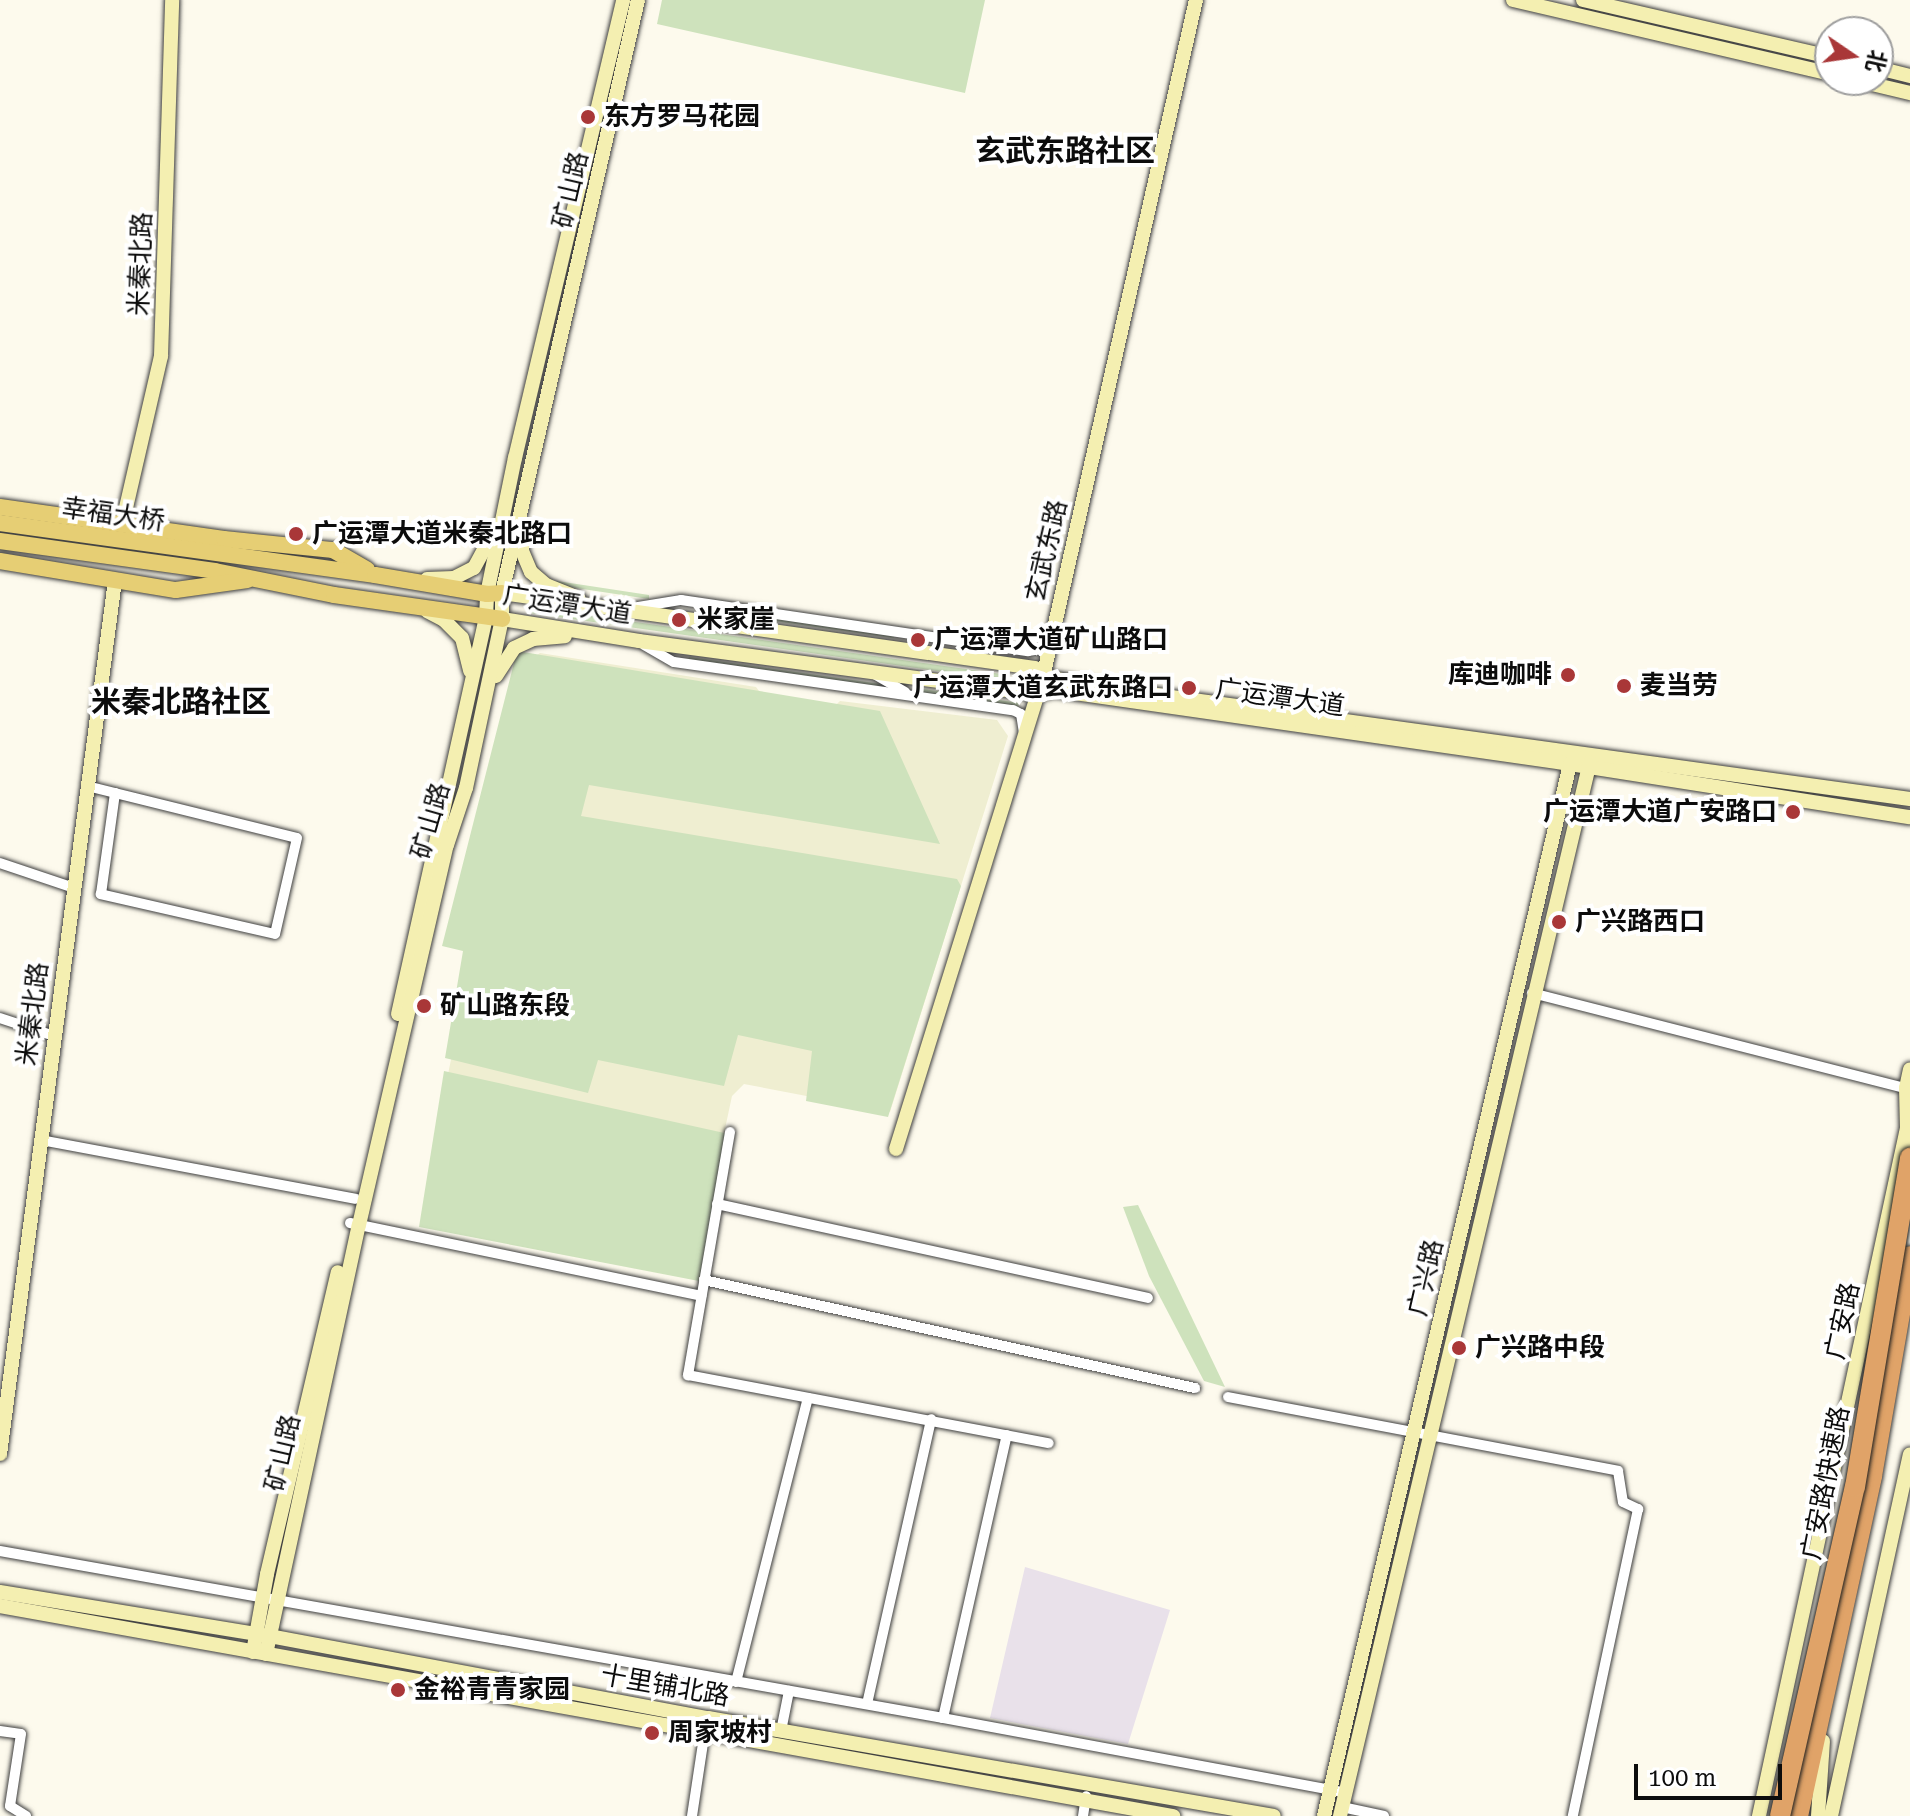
<!DOCTYPE html>
<html>
<head>
<meta charset="utf-8">
<style>
	body { margin:0 }
	#map { position:relative; width:1910px; height:1816px; overflow:hidden; background:#fdfaed; font-family:"Roboto Serif","Noto Sans SC",serif }
	div>[style] { position:absolute }
	.industrial>* { inset:0; background:#e9e1ea }
	.farmland>* { inset:0; background:#efeed1 }
	.green>* { inset:0; background:#cee2bc }
	.roads { filter:drop-shadow(0 0 2px #3f3f3f) drop-shadow(0 0 2px #3f3f3f) }
	.street>* { height:10px; margin:-5px; padding:0 5px; transform-origin:5px; border-radius:5px; background:#fff }
	.secondary>* { height:14px; margin:-7px; padding:0 7px; transform-origin:7px; border-radius:7px; background:#f4efb1 }
	.primary>* { height:16px; margin:-8px; padding:0 8px; transform-origin:8px; border-radius:8px; background:#e6ce74 }
	.highway>* { height:20px; margin:-10px; padding:0 10px; transform-origin:10px; border-radius:10px; background:#e0a368 }
	.bridges { filter:drop-shadow(0 0 2px #1d1d1d) drop-shadow(0 0 2px #1d1d1d) }
	.highway-bridge>* { height:20px; margin:-10px; padding:0 10px; transform-origin:10px; border-radius:10px; background:#e0a368 }
	.dots>* { width:22px; height:22px; translate:-50% -50%; box-sizing:border-box; border:4px solid #fff; border-radius:50% }
	span { translate:-50% -50%; white-space:nowrap; text-align:center; line-height:1.15; -webkit-text-stroke:8px #fff; paint-order:stroke }
	.poi-label { font-size:26px; color:#0c0c0c; font-weight:700 }
	.left { translate:0 -50%; text-align:left }
	.right { translate:-100% -50%; text-align:right }
	.street-label { font-size:26px; color:#0c0c0c }
	.quarter-label { font-size:30px; color:#0c0c0c; font-weight:700 }
	.north { position:absolute; left:1814px; top:16px; width:80px; height:80px; box-sizing:border-box; background:#fff; border:2px solid #9e9e9e; border-radius:50%; rotate:103deg; font-size:22px; font-weight:700; line-height:32px; text-align:center; color:#0c0c0c }
	.north::after { content:''; display:block; margin:auto; width:28px; height:36px; background:#a93738; clip-path:polygon(50% 0,100% 100%,50% 72%,0 100%) }
	.scale { position:absolute; left:1634px; top:1764px; width:148px; height:36px; box-sizing:border-box; border:4px solid #0c0c0c; border-top:0; padding-left:10px; font-size:24px; line-height:28px; white-space:nowrap; color:#0c0c0c; -webkit-text-stroke:6px #fff; paint-order:stroke }
</style>
</head>
<body>
<div id="map">
	<div class="industrial">
		<i style="clip-path:polygon(1025px 1567px,1170px 1610px,1128px 1744px,990px 1718px)"></i>
	</div>
	<div class="farmland">
		<i style="clip-path:polygon(540px 653px,756px 687px,776px 714px,820px 720px,840px 701px,997px 720px,1008px 736px,890px 1112px,744px 1084px,732px 1096px,716px 1171px,441px 1108px,496px 842px,527px 662px)"></i>
	</div>
	<div class="green">
		<i style="clip-path:polygon(662px 0,985px 0,965px 93px,657px 24px)"></i>
		<i style="clip-path:polygon(557px 581px,649px 595px,649px 599px,556px 585px)"></i>
		<i style="clip-path:polygon(696px 605px,895px 634px,894px 638px,696px 610px)"></i>
		<i style="clip-path:polygon(530px 607px,1008px 675px,1007px 681px,530px 613px)"></i>
		<i style="clip-path:polygon(517px 651px,880px 711px,940px 844px,589px 785px,581px 816px,957px 879px,961px 886px,888px 1117px,806px 1101px,812px 1051px,738px 1035px,724px 1086px,598px 1060px,588px 1093px,445px 1058px,463px 951px,442px 946px)"></i>
		<i style="clip-path:polygon(689px 657px,881px 684px,880px 688px,689px 661px)"></i>
		<i style="clip-path:polygon(916px 688px,1019px 703px,1018px 708px,916px 693px)"></i>
		<i style="clip-path:polygon(444px 1071px,729px 1134px,704px 1282px,419px 1227px)"></i>
		<i style="clip-path:polygon(1138px 1205px,1225px 1387px,1204px 1381px,1149px 1276px,1123px 1207px)"></i>
	</div>
	<div class="roads">
		<div class="street">
			<i style="left:632px;top:608px;width:50px;rotate:-9.3deg"></i>
			<i style="left:681px;top:600px;width:351px;rotate:8.4deg"></i>
			<i style="left:1028px;top:651px;width:15px;rotate:-8deg"></i>
			<i style="left:1043px;top:649px;width:12px;rotate:-48deg"></i>
			<i style="left:644px;top:645px;width:34px;rotate:30deg"></i>
			<i style="left:674px;top:662px;width:342px;rotate:8.1deg"></i>
			<i style="left:1013px;top:710px;width:9px;rotate:27deg"></i>
			<i style="left:1021px;top:714px;width:18px;rotate:81deg"></i>
			<i style="left:874px;top:674px;width:36px;rotate:30deg"></i>
			<i style="left:87px;top:786px;width:29px;rotate:14deg"></i>
			<i style="left:115px;top:793px;width:187px;rotate:13.9deg"></i>
			<i style="left:297px;top:838px;width:98px;rotate:102.9deg"></i>
			<i style="left:275px;top:934px;width:179px;rotate:-167.1deg"></i>
			<i style="left:101px;top:894px;width:102px;rotate:-82.1deg"></i>
			<i style="left:0;top:863px;width:78px;rotate:18.7deg"></i>
			<i style="left:1532px;top:993px;width:386px;rotate:14.3deg"></i>
			<i style="left:0;top:1018px;width:57px;rotate:18.4deg"></i>
			<i style="left:730px;top:1132px;width:247px;rotate:99.8deg"></i>
			<i style="left:688px;top:1375px;width:367px;rotate:10.7deg"></i>
			<i style="left:41px;top:1140px;width:320px;rotate:10.6deg"></i>
			<i style="left:717px;top:1204px;width:441px;rotate:12.3deg"></i>
			<i style="left:350px;top:1223px;width:359px;rotate:11.7deg"></i>
			<i style="left:704px;top:1280px;width:503px;rotate:12.41deg"></i>
			<i style="left:1228px;top:1397px;width:397px;rotate:10.7deg"></i>
			<i style="left:1618px;top:1471px;width:31px;rotate:81deg"></i>
			<i style="left:1623px;top:1502px;width:17px;rotate:25deg"></i>
			<i style="left:1638px;top:1509px;width:314px;rotate:102deg"></i>
			<i style="left:0;top:1551px;width:958px;rotate:10.04deg"></i>
			<i style="left:943px;top:1718px;width:410px;rotate:10.5deg"></i>
			<i style="left:736px;top:1682px;width:293px;rotate:-75.8deg"></i>
			<i style="left:867px;top:1704px;width:292px;rotate:-77.3deg"></i>
			<i style="left:943px;top:1718px;width:290px;rotate:-77.3deg"></i>
			<i style="left:0;top:1731px;width:21px;rotate:8deg"></i>
			<i style="left:21px;top:1734px;width:73px;rotate:98.7deg"></i>
			<i style="left:10px;top:1806px;width:19px;rotate:32deg"></i>
			<i style="left:781px;top:1731px;width:41px;rotate:-78.7deg"></i>
			<i style="left:1342px;top:1807px;width:43px;rotate:12.1deg"></i>
			<i style="left:692px;top:1816px;width:87px;rotate:-81.4deg"></i>
			<i style="left:1083px;top:1816px;width:20px;rotate:-81deg"></i>
		</div>
		<div class="secondary">
			<i style="left:1513px;top:0;width:326px;rotate:13.1deg"></i>
			<i style="left:1583px;top:0;width:253px;rotate:13deg"></i>
			<i style="left:1878px;top:68px;width:33px;rotate:14deg"></i>
			<i style="left:1855px;top:80px;width:57px;rotate:13.3deg"></i>
			<i style="left:122px;top:525px;width:173px;rotate:-77deg"></i>
			<i style="left:161px;top:356px;width:356px;rotate:-88.2deg"></i>
			<i style="left:522px;top:534px;width:17px;rotate:90deg"></i>
			<i style="left:522px;top:551px;width:23px;rotate:67deg"></i>
			<i style="left:531px;top:572px;width:20px;rotate:41deg"></i>
			<i style="left:546px;top:585px;width:35px;rotate:22deg"></i>
			<i style="left:427px;top:579px;width:27px;rotate:-2deg"></i>
			<i style="left:454px;top:578px;width:22px;rotate:-27deg"></i>
			<i style="left:474px;top:568px;width:42px;rotate:-61.6deg"></i>
			<i style="left:502px;top:593px;width:538px;rotate:8.01deg"></i>
			<i style="left:1035px;top:668px;width:12px;rotate:48deg"></i>
			<i style="left:1043px;top:677px;width:122px;rotate:8.9deg"></i>
			<i style="left:1164px;top:696px;width:753px;rotate:7.86deg"></i>
			<i style="left:427px;top:611px;width:19px;rotate:28deg"></i>
			<i style="left:444px;top:620px;width:25px;rotate:45deg"></i>
			<i style="left:462px;top:638px;width:34px;rotate:76deg"></i>
			<i style="left:502px;top:619px;width:139px;rotate:9.1deg"></i>
			<i style="left:639px;top:641px;width:403px;rotate:7.6deg"></i>
			<i style="left:1038px;top:694px;width:16px;rotate:-14deg"></i>
			<i style="left:1054px;top:690px;width:521px;rotate:8.16deg"></i>
			<i style="left:1570px;top:764px;width:344px;rotate:8.9deg"></i>
			<i style="left:496px;top:676px;width:33px;rotate:-57deg"></i>
			<i style="left:514px;top:648px;width:21px;rotate:-25deg"></i>
			<i style="left:533px;top:639px;width:32px;rotate:-5deg"></i>
			<i style="left:398px;top:1014px;width:408px;rotate:-77.5deg"></i>
			<i style="left:486px;top:616px;width:22px;rotate:-87deg"></i>
			<i style="left:487px;top:594px;width:139px;rotate:-78.4deg"></i>
			<i style="left:515px;top:458px;width:471px;rotate:-76.7deg"></i>
			<i style="left:896px;top:1149px;width:494px;rotate:-72.7deg"></i>
			<i style="left:1043px;top:677px;width:694px;rotate:-77.27deg"></i>
			<i style="left:0;top:1454px;width:881px;rotate:-82.5deg"></i>
			<i style="left:0;top:1592px;width:273px;rotate:9.3deg"></i>
			<i style="left:269px;top:1636px;width:447px;rotate:10.6deg"></i>
			<i style="left:708px;top:1718px;width:574px;rotate:9.82deg"></i>
			<i style="left:0;top:1606px;width:1192px;rotate:10.15deg"></i>
			<i style="left:253px;top:1652px;width:79px;rotate:-79.8deg"></i>
			<i style="left:267px;top:1574px;width:310px;rotate:-76.8deg"></i>
			<i style="left:266px;top:1654px;width:439px;rotate:-77.8deg"></i>
			<i style="left:359px;top:1225px;width:390px;rotate:-77deg"></i>
			<i style="left:447px;top:845px;width:60px;rotate:-71.6deg"></i>
			<i style="left:466px;top:788px;width:173px;rotate:-78deg"></i>
			<i style="left:502px;top:619px;width:26px;rotate:-90deg"></i>
			<i style="left:502px;top:593px;width:608px;rotate:-77.08deg"></i>
			<i style="left:1324px;top:1816px;width:1080px;rotate:-76.84deg"></i>
			<i style="left:1570px;top:764px;width:10px;rotate:-45deg"></i>
			<i style="left:1340px;top:1816px;width:1083px;rotate:-76.66deg"></i>
			<i style="left:1759px;top:1816px;width:704px;rotate:-77.86deg"></i>
			<i style="left:1907px;top:1128px;width:40px;rotate:-91.4deg"></i>
			<i style="left:1906px;top:1088px;width:19px;rotate:-78deg"></i>
			<i style="left:1818px;top:1816px;width:75px;rotate:-86.2deg"></i>
			<i style="left:1831px;top:1816px;width:370px;rotate:-77.7deg"></i>
		</div>
		<div class="primary">
			<i style="left:0;top:507px;width:226px;rotate:8.1deg"></i>
			<i style="left:224px;top:539px;width:110px;rotate:5.8deg"></i>
			<i style="left:333px;top:550px;width:39px;rotate:30deg"></i>
			<i style="left:0;top:523px;width:379px;rotate:7.9deg"></i>
			<i style="left:375px;top:575px;width:114px;rotate:9.6deg"></i>
			<i style="left:487px;top:594px;width:15px;rotate:-4deg"></i>
			<i style="left:0;top:541px;width:217px;rotate:7.9deg"></i>
			<i style="left:215px;top:571px;width:121px;rotate:11.4deg"></i>
			<i style="left:334px;top:595px;width:170px;rotate:8.1deg"></i>
			<i style="left:0;top:561px;width:178px;rotate:9.4deg"></i>
			<i style="left:176px;top:590px;width:72px;rotate:-8deg"></i>
		</div>
		<div class="highway">
			<i style="left:1798px;top:1816px;width:348px;rotate:-77.7deg"></i>
			<i style="left:1872px;top:1476px;width:223px;rotate:-80.2deg"></i>
		</div>
	</div>
	<div class="bridges">
		<div class="highway-bridge">
			<i style="left:1780px;top:1816px;width:337px;rotate:-77.2deg"></i>
			<i style="left:1855px;top:1487px;width:334px;rotate:-80.5deg"></i>
		</div>
	</div>
	<div class="dots">
		<i style="left:588px;top:117px;background:#a93738"></i>
		<i style="left:296px;top:534px;background:#a93738"></i>
		<i style="left:679px;top:620px;background:#a93738"></i>
		<i style="left:918px;top:640px;background:#a93738"></i>
		<i style="left:1568px;top:675px;background:#a93738"></i>
		<i style="left:1624px;top:686px;background:#a93738"></i>
		<i style="left:1189px;top:688px;background:#a93738"></i>
		<i style="left:1793px;top:812px;background:#a93738"></i>
		<i style="left:1559px;top:922px;background:#a93738"></i>
		<i style="left:424px;top:1006px;background:#a93738"></i>
		<i style="left:1459px;top:1348px;background:#a93738"></i>
		<i style="left:398px;top:1690px;background:#a93738"></i>
		<i style="left:652px;top:1733px;background:#a93738"></i>
	</div>
	<div class="poi-label">
		<span class="left" style="left:604px;top:117px">东方罗马花园</span>
		<span class="left" style="left:312px;top:534px">广运潭大道米秦北路口</span>
		<span class="left" style="left:697px;top:620px">米家崖</span>
		<span class="left" style="left:934px;top:640px">广运潭大道矿山路口</span>
		<span class="right" style="left:1552px;top:675px">库迪咖啡</span>
		<span class="left" style="left:1640px;top:686px">麦当劳</span>
		<span class="right" style="left:1173px;top:688px">广运潭大道玄武东路口</span>
		<span class="right" style="left:1777px;top:812px">广运潭大道广安路口</span>
		<span class="left" style="left:1575px;top:922px">广兴路西口</span>
		<span class="left" style="left:440px;top:1006px">矿山路东段</span>
		<span class="left" style="left:1475px;top:1348px">广兴路中段</span>
		<span class="left" style="left:414px;top:1690px">金裕青青家园</span>
		<span class="left" style="left:668px;top:1733px">周家坡村</span>
	</div>
	<div class="street-label">
		<span style="left:571px;top:190px;rotate:-77deg">矿山路</span>
		<span style="left:141px;top:264px;rotate:-88deg">米秦北路</span>
		<span style="left:113px;top:515px;rotate:8deg">幸福大桥</span>
		<span style="left:1047px;top:551px;rotate:-77deg">玄武东路</span>
		<span style="left:567px;top:605px;rotate:9deg">广运潭大道</span>
		<span style="left:1280px;top:698px;rotate:8deg">广运潭大道</span>
		<span style="left:431px;top:821px;rotate:-74deg">矿山路</span>
		<span style="left:33px;top:1014px;rotate:-83deg">米秦北路</span>
		<span style="left:1426px;top:1278px;rotate:-77deg">广兴路</span>
		<span style="left:1843px;top:1321px;rotate:-78deg">广安路</span>
		<span style="left:283px;top:1453px;rotate:-77deg">矿山路</span>
		<span style="left:1826px;top:1483px;rotate:-79deg">广安路快速路</span>
		<span style="left:665px;top:1686px;rotate:10deg">十里铺北路</span>
	</div>
	<div class="quarter-label">
		<span style="left:1065px;top:151px">玄武东路社区</span>
		<span style="left:181px;top:702px">米秦北路社区</span>
	</div>
	<div class="north">北</div>
	<div class="scale">100 m</div>
</div>
</body>
</html>
